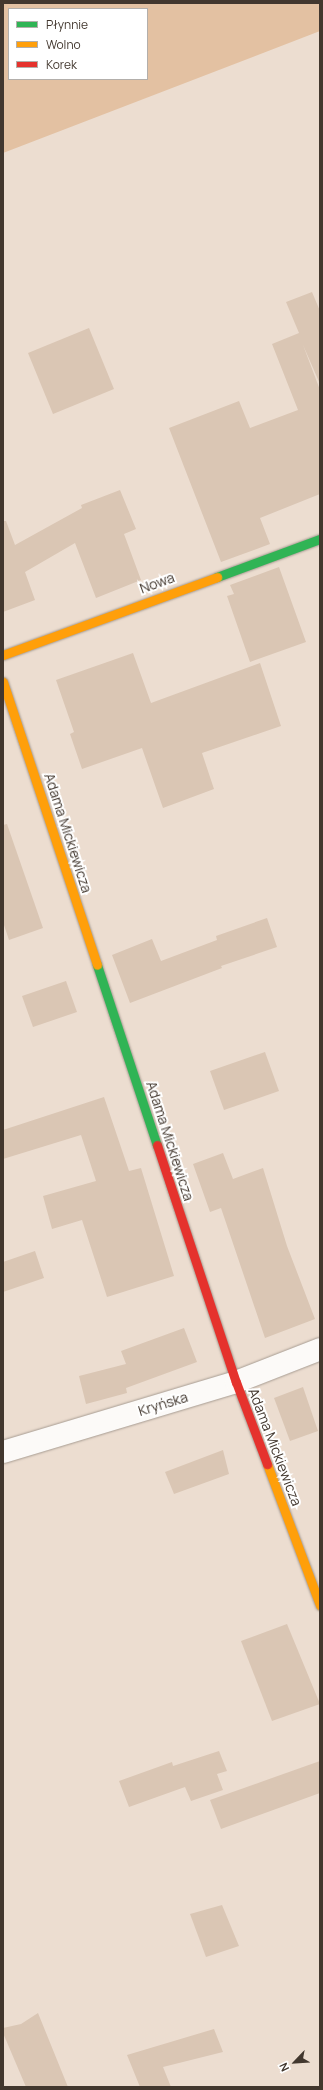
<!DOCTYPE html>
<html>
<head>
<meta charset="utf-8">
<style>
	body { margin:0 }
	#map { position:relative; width:323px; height:2090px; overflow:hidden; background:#ecddd0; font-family:Manrope,sans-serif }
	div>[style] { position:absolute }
	.green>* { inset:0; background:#e3c1a2 }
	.building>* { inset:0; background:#dac6b4 }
	.roads { filter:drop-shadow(0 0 1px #a79c92) drop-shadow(0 0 1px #a79c92) }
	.street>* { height:22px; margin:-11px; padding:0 11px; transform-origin:11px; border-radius:11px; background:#fcfaf8 }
	.fast>* { height:9px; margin:-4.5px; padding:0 4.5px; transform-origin:4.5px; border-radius:4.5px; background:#30b455 }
	.slow>* { height:9px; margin:-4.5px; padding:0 4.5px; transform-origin:4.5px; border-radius:4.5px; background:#ff9f0a }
	.jam>* { height:9px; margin:-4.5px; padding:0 4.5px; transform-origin:4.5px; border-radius:4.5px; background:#e5322d }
	span { translate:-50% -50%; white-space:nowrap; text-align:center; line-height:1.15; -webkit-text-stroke:4px #fff; paint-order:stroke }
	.street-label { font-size:14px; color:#42372e }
	.frame { position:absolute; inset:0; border:4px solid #42372e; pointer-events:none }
	.legend { position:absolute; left:8px; top:8px; width:140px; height:72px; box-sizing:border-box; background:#fff; border:1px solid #b3afab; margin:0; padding:5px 7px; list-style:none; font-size:12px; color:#42372e }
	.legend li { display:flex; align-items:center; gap:8px; height:20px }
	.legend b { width:20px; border:1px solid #b3afab }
	.north { position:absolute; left:275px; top:2042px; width:40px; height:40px; -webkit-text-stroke:3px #fff; paint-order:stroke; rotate:245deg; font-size:11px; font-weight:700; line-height:16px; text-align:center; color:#42372e }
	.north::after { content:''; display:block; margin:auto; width:14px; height:18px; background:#42372e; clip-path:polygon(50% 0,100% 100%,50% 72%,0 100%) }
</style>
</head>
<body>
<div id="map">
	<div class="green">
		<i style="clip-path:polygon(evenodd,3px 3px,320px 3px,320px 31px,3px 153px,3px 3px,9px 9px,147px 9px,147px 79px,9px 79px,9px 9px)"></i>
	</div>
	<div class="building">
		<i style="clip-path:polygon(312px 292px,320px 311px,320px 384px,303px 345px,320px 390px,320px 494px,260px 518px,270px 544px,221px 562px,169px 428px,239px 401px,250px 428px,298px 410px,272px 344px,299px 333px,286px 302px)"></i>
		<i style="clip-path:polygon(89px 328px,114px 389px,53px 414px,28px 353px)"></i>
		<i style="clip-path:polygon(120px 490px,136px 529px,124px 534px,141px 580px,96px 598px,75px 543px,25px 572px,35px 600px,3px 612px,3px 521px,6px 521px,15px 545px,82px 508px,81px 505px)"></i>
		<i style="clip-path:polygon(279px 567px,306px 642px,250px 662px,227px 596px,234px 594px,230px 585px)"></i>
		<i style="clip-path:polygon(133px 653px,151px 703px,260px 663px,281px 726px,202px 753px,214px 789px,163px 808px,142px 748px,82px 769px,70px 734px,74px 732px,56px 680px)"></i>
		<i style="clip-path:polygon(7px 824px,43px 928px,9px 940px,3px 922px,3px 825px)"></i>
		<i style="clip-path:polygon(267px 918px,277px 947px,221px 966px,222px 968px,130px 1003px,112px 955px,152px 939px,161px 961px,217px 940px,216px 936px)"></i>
		<i style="clip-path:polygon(66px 981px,77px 1012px,33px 1027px,22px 996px)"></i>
		<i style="clip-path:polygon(265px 1052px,279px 1091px,224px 1110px,210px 1071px)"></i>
		<i style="clip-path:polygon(104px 1097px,129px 1171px,141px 1168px,174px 1276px,107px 1297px,82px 1220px,52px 1229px,43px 1196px,96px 1181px,81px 1135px,3px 1159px,3px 1130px)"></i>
		<i style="clip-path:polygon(223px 1153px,233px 1179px,263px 1168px,287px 1246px,315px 1319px,265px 1338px,221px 1208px,210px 1212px,193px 1164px)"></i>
		<i style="clip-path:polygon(35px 1251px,44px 1278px,3px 1292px,3px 1262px)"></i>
		<i style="clip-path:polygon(184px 1328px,197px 1362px,126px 1388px,127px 1393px,86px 1404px,79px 1376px,126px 1364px,121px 1351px)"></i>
		<i style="clip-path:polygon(303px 1387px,318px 1431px,290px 1441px,274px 1398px)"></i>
		<i style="clip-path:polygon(223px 1450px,229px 1474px,174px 1494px,165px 1472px)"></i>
		<i style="clip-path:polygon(287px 1624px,320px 1704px,272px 1721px,241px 1641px)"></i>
		<i style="clip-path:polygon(219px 1751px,227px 1771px,217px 1774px,223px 1790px,191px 1801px,185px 1787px,129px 1807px,119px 1781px,172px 1762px,173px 1766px)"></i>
		<i style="clip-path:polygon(320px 1761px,320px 1793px,221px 1829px,210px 1800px)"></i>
		<i style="clip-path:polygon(222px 1905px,239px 1946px,206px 1957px,190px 1914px)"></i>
		<i style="clip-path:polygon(38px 2013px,68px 2087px,26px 2087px,3px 2033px,3px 2028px,21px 2024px)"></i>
		<i style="clip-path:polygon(214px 2029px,223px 2052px,163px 2067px,171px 2087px,140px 2087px,127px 2055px)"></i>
	</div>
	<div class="roads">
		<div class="street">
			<i style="left:3px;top:1452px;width:243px;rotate:-16.7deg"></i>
			<i style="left:236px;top:1382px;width:90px;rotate:-21.4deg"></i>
		</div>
		<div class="fast">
			<i style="left:217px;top:577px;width:110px;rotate:-20.3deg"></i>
			<i style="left:97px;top:965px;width:190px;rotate:71.6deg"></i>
		</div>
		<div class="slow">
			<i style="left:3px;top:655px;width:228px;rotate:-20deg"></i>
			<i style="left:3px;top:682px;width:298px;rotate:71.6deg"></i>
			<i style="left:267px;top:1464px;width:151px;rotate:69.4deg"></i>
		</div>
		<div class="jam">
			<i style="left:157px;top:1145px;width:250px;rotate:71.6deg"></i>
			<i style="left:236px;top:1382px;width:88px;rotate:69.3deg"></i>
		</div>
	</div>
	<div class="street-label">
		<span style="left:157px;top:583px;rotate:-20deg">Nowa</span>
		<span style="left:68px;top:833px;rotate:72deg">Adama Mickiewicza</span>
		<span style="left:170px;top:1141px;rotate:72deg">Adama Mickiewicza</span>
		<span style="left:163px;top:1404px;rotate:-17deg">Kryńska</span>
		<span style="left:275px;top:1447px;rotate:69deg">Adama Mickiewicza</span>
	</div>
	<div class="frame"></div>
	<ul class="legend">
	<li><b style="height:5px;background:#30b455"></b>Płynnie</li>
	<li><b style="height:5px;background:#ff9f0a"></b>Wolno</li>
	<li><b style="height:5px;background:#e5322d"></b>Korek</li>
	</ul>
	<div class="north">N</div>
</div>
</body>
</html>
